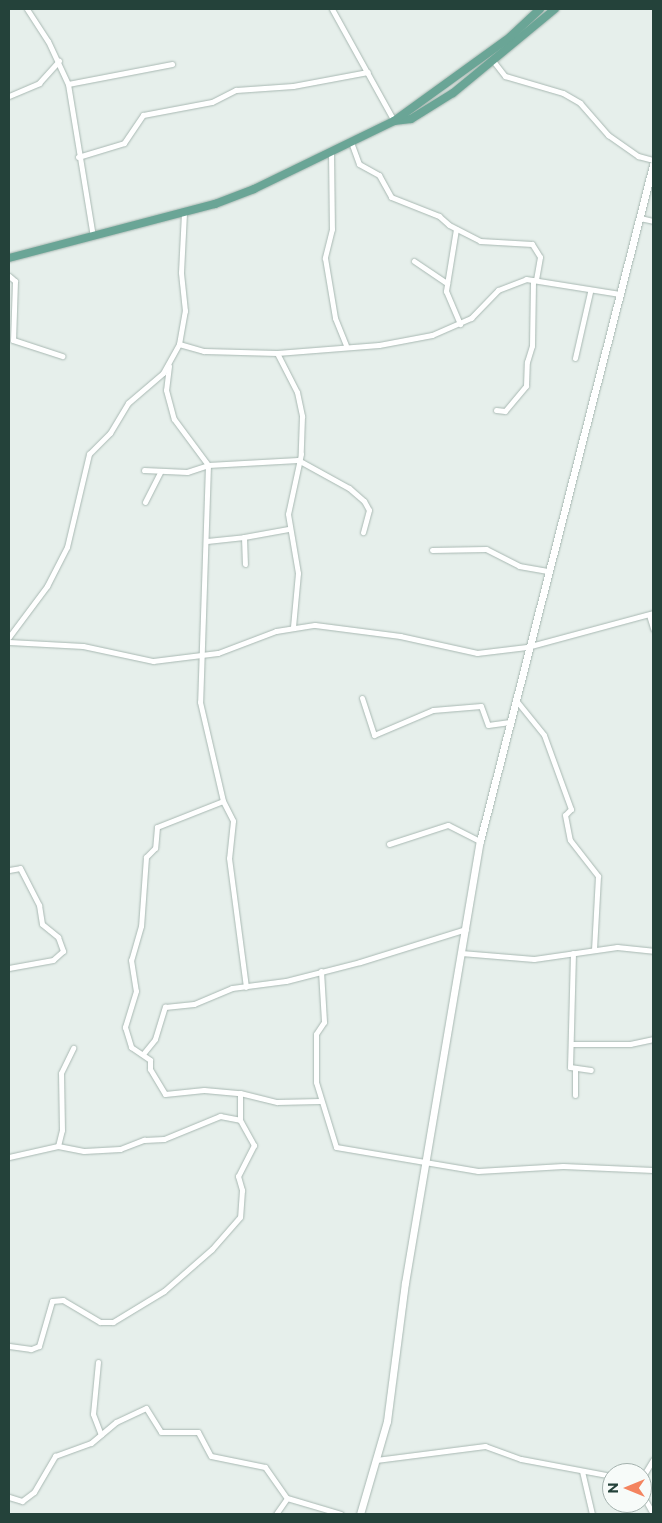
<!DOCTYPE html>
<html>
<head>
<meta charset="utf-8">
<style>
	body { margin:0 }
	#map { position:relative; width:662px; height:1523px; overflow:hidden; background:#e6efeb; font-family:Montserrat,sans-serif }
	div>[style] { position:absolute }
	.roads { filter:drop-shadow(0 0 1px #a8b8b2) drop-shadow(0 0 1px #a8b8b2) }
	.minor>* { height:5px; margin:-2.5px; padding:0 2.5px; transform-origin:2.5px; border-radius:2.5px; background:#fff }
	.secondary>* { height:7px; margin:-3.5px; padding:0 3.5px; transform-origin:3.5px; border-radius:3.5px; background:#fff }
	.primary>* { height:8px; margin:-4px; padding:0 4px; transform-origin:4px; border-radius:4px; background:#6aa596 }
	span { translate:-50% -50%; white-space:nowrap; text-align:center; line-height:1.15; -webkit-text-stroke:5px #f7fbf9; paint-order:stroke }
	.frame { position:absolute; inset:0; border:10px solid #24423a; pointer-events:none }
	.north { position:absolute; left:602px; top:1463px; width:50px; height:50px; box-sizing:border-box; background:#f7fbf9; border:1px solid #a3b1ad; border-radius:50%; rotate:270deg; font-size:14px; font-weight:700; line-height:20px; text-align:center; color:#24423a }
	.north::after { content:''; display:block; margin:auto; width:18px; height:22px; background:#f4845f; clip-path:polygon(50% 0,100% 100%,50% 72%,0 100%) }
</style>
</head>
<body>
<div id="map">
	<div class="roads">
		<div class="minor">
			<i style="left:27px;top:9px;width:38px;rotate:57deg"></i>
			<i style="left:48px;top:41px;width:47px;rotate:65.1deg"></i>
			<i style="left:68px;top:84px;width:154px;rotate:80.7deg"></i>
			<i style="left:332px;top:9px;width:128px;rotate:61deg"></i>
			<i style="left:494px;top:62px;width:18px;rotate:52deg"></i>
			<i style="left:505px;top:76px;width:60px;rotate:16.3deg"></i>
			<i style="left:563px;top:93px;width:20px;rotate:30deg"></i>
			<i style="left:580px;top:103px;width:43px;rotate:48.8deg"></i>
			<i style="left:608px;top:135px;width:37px;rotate:35deg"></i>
			<i style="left:638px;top:156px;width:16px;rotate:15deg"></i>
			<i style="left:68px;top:84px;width:106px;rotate:-10.9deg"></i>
			<i style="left:9px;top:96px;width:33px;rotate:-23deg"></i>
			<i style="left:39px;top:83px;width:30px;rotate:-48deg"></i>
			<i style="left:351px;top:142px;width:23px;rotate:70deg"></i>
			<i style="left:359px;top:164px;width:23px;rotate:29deg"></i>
			<i style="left:379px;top:175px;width:25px;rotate:61deg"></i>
			<i style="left:391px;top:197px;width:52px;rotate:21.6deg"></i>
			<i style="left:439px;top:216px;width:13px;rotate:42deg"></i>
			<i style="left:449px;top:225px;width:35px;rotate:27deg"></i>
			<i style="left:480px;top:241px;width:52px;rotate:3.3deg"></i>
			<i style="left:532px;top:244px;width:15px;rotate:58deg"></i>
			<i style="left:540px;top:257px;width:23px;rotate:100deg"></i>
			<i style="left:331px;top:151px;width:78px;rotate:89.3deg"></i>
			<i style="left:332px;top:229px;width:30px;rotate:104deg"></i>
			<i style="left:325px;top:258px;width:61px;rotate:80.5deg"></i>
			<i style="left:335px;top:318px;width:29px;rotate:68deg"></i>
			<i style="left:78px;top:157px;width:48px;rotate:-16.9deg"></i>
			<i style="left:124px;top:143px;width:34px;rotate:-56deg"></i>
			<i style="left:143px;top:115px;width:70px;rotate:-10.7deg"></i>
			<i style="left:212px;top:102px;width:27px;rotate:-27deg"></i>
			<i style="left:236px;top:90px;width:57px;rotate:-4deg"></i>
			<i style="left:293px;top:86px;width:76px;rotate:-10.6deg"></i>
			<i style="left:640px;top:218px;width:13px;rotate:13deg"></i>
			<i style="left:456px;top:229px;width:63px;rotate:99.2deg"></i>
			<i style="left:446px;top:291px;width:36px;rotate:67deg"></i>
			<i style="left:414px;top:261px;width:40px;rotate:34deg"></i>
			<i style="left:9px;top:276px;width:8px;rotate:40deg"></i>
			<i style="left:15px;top:281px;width:59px;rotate:91.9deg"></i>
			<i style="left:13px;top:340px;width:52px;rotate:18.1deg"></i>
			<i style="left:179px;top:344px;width:26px;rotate:16deg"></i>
			<i style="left:204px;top:351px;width:73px;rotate:1.6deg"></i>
			<i style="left:277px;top:353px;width:102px;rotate:-4.5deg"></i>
			<i style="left:379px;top:345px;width:54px;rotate:-10.7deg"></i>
			<i style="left:432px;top:335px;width:43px;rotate:-23.6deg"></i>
			<i style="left:471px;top:318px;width:39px;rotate:-46deg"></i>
			<i style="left:498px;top:290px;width:30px;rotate:-21deg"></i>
			<i style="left:526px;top:279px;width:95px;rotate:9.1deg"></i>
			<i style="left:277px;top:353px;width:44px;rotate:62.9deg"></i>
			<i style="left:297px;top:392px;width:25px;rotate:78deg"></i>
			<i style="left:302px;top:416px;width:38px;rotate:92deg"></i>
			<i style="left:301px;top:454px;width:61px;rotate:102.2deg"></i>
			<i style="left:288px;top:514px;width:60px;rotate:80.4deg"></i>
			<i style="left:298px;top:573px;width:54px;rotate:95.3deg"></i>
			<i style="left:575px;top:358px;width:68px;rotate:-77.2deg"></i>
			<i style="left:169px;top:366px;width:24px;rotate:97deg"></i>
			<i style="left:166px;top:390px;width:30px;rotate:75deg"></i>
			<i style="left:174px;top:419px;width:57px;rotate:53.5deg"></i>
			<i style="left:208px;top:465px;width:90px;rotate:-3.2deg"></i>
			<i style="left:298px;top:460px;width:58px;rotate:28.8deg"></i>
			<i style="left:349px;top:488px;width:20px;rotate:41deg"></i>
			<i style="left:364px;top:501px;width:10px;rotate:61deg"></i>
			<i style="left:369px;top:510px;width:23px;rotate:105deg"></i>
			<i style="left:496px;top:410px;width:9px;rotate:6deg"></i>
			<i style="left:505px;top:411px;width:33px;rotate:-50deg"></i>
			<i style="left:526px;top:386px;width:24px;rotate:-88deg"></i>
			<i style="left:527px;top:362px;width:17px;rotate:-73deg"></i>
			<i style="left:532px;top:346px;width:66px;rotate:-89.1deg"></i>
			<i style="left:144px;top:470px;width:43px;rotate:2.7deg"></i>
			<i style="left:187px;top:472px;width:22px;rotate:-18deg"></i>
			<i style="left:208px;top:465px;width:237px;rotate:91.9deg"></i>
			<i style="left:200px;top:702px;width:102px;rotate:76.9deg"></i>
			<i style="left:223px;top:801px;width:22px;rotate:63deg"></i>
			<i style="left:233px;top:821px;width:37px;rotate:96deg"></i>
			<i style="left:229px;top:858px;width:130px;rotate:82.5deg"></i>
			<i style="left:145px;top:502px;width:34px;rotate:-63deg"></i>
			<i style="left:244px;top:537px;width:45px;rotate:-10.3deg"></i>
			<i style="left:207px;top:541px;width:37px;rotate:-6deg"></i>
			<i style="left:244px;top:537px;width:27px;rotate:88deg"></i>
			<i style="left:432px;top:550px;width:54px;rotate:-1.1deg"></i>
			<i style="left:486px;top:549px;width:37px;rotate:27deg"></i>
			<i style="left:519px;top:566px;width:29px;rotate:10deg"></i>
			<i style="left:649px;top:615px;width:14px;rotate:73deg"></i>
			<i style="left:9px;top:637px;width:64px;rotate:-53.3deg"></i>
			<i style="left:47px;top:586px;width:44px;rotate:-62.9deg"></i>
			<i style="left:67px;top:547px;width:96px;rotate:-76.7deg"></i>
			<i style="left:89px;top:454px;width:30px;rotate:-45deg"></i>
			<i style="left:110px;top:433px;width:35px;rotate:-59deg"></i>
			<i style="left:128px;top:403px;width:46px;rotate:-40.6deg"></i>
			<i style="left:163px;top:373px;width:33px;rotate:-61deg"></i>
			<i style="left:179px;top:344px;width:34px;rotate:-80deg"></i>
			<i style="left:185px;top:311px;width:39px;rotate:-96deg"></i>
			<i style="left:181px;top:272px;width:59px;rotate:-87.1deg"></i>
			<i style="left:9px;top:642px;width:74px;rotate:3.1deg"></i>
			<i style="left:83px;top:646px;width:72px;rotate:12.1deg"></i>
			<i style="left:153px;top:661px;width:65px;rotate:-7deg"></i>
			<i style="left:218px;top:653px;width:62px;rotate:-20.8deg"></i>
			<i style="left:276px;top:631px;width:39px;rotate:-9deg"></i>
			<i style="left:315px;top:625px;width:86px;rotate:7.4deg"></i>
			<i style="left:400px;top:636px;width:79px;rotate:12.4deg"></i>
			<i style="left:477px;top:653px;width:50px;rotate:-6.8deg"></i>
			<i style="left:527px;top:647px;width:131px;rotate:-15.1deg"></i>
			<i style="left:362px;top:698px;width:39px;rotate:72deg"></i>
			<i style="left:374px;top:735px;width:64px;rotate:-23deg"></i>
			<i style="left:433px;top:710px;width:48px;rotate:-4.8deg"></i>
			<i style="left:481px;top:706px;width:20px;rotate:70deg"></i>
			<i style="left:488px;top:725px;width:22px;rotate:-8deg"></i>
			<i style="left:515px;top:699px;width:46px;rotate:51.1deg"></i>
			<i style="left:544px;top:735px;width:79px;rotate:70deg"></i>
			<i style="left:571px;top:809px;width:8px;rotate:135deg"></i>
			<i style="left:565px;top:815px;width:25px;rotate:79deg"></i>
			<i style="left:570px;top:840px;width:46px;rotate:52.1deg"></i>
			<i style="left:598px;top:876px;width:74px;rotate:93.1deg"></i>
			<i style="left:223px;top:801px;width:71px;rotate:158.5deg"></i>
			<i style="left:157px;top:827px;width:21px;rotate:95deg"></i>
			<i style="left:155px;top:848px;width:13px;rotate:135deg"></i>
			<i style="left:146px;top:857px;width:69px;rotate:94.1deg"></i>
			<i style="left:141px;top:926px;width:35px;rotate:106deg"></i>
			<i style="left:131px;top:960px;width:31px;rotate:81deg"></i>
			<i style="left:136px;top:991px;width:38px;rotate:107deg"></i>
			<i style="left:125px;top:1027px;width:21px;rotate:73deg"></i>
			<i style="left:131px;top:1047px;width:23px;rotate:34deg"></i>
			<i style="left:150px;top:1060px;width:9px;rotate:90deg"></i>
			<i style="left:150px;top:1069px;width:29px;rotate:59deg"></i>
			<i style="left:165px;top:1094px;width:39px;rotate:-6deg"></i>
			<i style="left:204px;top:1090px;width:36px;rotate:5deg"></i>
			<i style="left:240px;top:1093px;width:38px;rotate:14deg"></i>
			<i style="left:277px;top:1102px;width:43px;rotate:-1.3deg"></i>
			<i style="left:389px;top:844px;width:62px;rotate:-17.9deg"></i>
			<i style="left:448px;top:825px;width:36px;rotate:27deg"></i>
			<i style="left:9px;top:870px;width:11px;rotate:-10deg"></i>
			<i style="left:20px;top:868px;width:42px;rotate:62.8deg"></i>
			<i style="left:39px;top:905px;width:19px;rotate:81deg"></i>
			<i style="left:42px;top:924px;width:21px;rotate:39deg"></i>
			<i style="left:58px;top:937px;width:15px;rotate:70deg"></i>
			<i style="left:63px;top:951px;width:13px;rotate:138deg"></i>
			<i style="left:53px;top:960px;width:45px;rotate:169.7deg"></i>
			<i style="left:461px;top:953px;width:73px;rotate:4.7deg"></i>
			<i style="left:534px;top:959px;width:84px;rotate:-8.2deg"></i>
			<i style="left:617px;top:947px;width:36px;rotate:6deg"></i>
			<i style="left:573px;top:953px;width:114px;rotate:91.5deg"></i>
			<i style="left:570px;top:1067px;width:21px;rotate:8deg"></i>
			<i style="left:321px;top:971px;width:51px;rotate:86.6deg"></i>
			<i style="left:324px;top:1022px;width:14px;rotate:124deg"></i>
			<i style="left:316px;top:1034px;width:48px;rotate:90deg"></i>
			<i style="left:316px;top:1082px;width:68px;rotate:72.9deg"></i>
			<i style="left:336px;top:1147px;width:144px;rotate:9.6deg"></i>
			<i style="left:478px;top:1171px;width:85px;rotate:-3.4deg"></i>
			<i style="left:563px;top:1166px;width:90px;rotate:2.5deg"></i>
			<i style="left:572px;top:1044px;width:58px"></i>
			<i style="left:630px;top:1044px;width:24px;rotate:-12deg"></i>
			<i style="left:143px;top:1054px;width:19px;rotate:-51deg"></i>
			<i style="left:155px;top:1039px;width:34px;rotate:-73deg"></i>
			<i style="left:165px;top:1007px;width:29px;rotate:-6deg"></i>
			<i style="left:194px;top:1004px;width:41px;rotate:-22.8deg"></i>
			<i style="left:232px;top:988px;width:54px;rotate:-7.4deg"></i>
			<i style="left:286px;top:981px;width:76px;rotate:-14.4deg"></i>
			<i style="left:360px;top:962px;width:111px;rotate:-17.3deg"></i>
			<i style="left:575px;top:1095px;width:25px;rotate:-90deg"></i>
			<i style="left:240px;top:1120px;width:27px;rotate:-90deg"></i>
			<i style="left:58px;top:1146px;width:16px;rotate:-76deg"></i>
			<i style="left:62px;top:1130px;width:57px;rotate:-91deg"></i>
			<i style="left:61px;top:1073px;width:28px;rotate:-64deg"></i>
			<i style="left:9px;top:1157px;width:50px;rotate:-12.7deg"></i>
			<i style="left:58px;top:1146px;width:26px;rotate:11deg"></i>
			<i style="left:84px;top:1151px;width:36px;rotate:-3deg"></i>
			<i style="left:120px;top:1149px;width:26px;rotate:-21deg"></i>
			<i style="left:144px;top:1140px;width:20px;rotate:-3deg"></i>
			<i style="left:164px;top:1139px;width:61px;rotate:-22.3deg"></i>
			<i style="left:220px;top:1116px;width:20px;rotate:11deg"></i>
			<i style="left:240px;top:1120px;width:29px;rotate:61deg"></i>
			<i style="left:254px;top:1145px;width:35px;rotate:117deg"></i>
			<i style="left:238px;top:1176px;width:15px;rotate:74deg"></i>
			<i style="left:242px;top:1190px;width:27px;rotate:94deg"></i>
			<i style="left:240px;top:1217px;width:43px;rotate:131.2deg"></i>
			<i style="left:212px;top:1249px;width:64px;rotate:138.8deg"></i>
			<i style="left:164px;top:1291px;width:60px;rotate:148.7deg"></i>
			<i style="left:113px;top:1322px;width:13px;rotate:180deg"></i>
			<i style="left:100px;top:1322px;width:43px;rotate:-149.3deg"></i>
			<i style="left:63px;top:1300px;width:11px;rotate:175deg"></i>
			<i style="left:52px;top:1301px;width:47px;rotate:106.1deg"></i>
			<i style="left:39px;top:1346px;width:9px;rotate:159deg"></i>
			<i style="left:31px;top:1349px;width:22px;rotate:-172deg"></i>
			<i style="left:98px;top:1362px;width:52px;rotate:95.5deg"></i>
			<i style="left:93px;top:1414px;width:22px;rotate:69deg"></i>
			<i style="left:376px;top:1460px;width:110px;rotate:-7.3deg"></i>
			<i style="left:485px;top:1446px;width:38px;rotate:20deg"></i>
			<i style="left:521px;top:1459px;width:93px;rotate:10.6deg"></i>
			<i style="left:582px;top:1471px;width:44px;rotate:76.9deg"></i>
			<i style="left:642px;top:1478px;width:21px;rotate:-59deg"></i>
			<i style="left:642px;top:1494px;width:23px;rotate:61deg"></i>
			<i style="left:9px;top:1497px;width:14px;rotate:17deg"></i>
			<i style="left:22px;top:1501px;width:15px;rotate:-37deg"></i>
			<i style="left:34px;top:1492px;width:42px;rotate:-59.7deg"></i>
			<i style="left:55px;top:1456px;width:38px;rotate:-20deg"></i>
			<i style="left:91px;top:1443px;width:33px;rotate:-40deg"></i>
			<i style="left:116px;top:1422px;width:33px;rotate:-25deg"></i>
			<i style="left:146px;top:1408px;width:28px;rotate:58deg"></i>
			<i style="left:161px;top:1432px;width:37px"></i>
			<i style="left:198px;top:1432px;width:27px;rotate:62deg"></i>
			<i style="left:211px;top:1456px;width:55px;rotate:11.5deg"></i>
			<i style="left:265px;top:1467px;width:38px;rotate:55deg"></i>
			<i style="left:287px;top:1498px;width:56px;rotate:16.5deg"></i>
			<i style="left:276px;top:1514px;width:19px;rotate:-55deg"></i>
		</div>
		<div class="secondary">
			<i style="left:360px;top:1514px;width:97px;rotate:-73.8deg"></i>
			<i style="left:387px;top:1421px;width:139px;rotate:-82.6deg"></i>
			<i style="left:405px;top:1283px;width:448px;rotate:-80.4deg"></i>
			<i style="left:480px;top:841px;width:698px;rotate:-75.65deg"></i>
		</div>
		<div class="primary">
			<i style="left:394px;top:121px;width:17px;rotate:-7deg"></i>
			<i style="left:411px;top:119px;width:49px;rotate:-31.8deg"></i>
			<i style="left:453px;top:93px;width:132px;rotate:-39.5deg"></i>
			<i style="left:9px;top:258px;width:213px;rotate:-14.7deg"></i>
			<i style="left:215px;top:204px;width:42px;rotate:-21deg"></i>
			<i style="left:254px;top:189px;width:156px;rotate:-25.9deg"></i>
			<i style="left:394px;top:121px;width:143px;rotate:-35.9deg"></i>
			<i style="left:510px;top:37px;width:41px;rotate:-43deg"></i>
		</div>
	</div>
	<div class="frame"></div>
	<div class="north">N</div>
</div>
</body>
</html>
